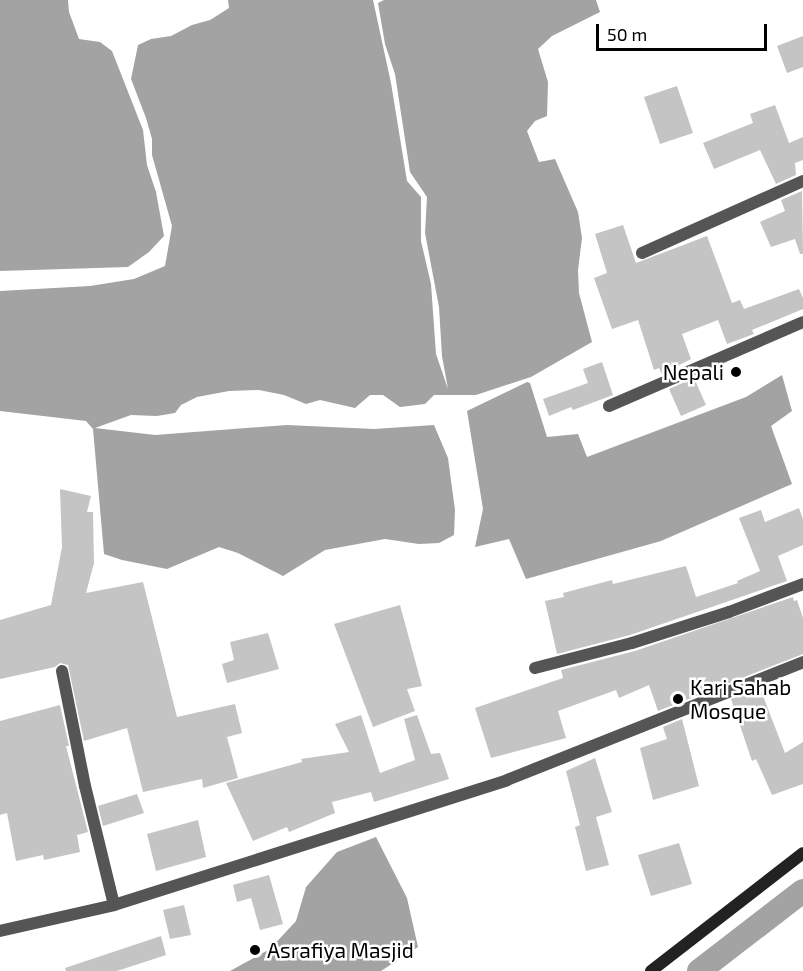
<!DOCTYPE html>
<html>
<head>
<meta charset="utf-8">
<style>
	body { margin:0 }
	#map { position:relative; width:803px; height:971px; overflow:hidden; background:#fff; font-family:"Exo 2",sans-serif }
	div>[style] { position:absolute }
	.water>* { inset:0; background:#a3a3a3 }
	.canal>* { height:24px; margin:-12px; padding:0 12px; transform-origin:12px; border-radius:12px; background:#a3a3a3 }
	.building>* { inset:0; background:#c4c4c4 }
	.minor>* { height:12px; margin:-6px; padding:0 6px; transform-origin:6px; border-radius:6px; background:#555 }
	.secondary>* { height:12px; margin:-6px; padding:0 6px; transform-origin:6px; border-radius:6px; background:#222 }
	.dots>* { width:16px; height:16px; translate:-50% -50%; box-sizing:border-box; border:3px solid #fff; border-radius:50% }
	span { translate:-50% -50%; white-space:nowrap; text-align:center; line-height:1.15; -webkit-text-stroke:5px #fff; paint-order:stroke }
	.poi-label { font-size:21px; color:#000 }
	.right { translate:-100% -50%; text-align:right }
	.left { translate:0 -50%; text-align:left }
	.scale { position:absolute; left:596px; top:24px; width:171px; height:27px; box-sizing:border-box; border:3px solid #000; border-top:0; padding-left:8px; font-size:18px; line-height:21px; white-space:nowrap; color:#000; -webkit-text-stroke:4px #fff; paint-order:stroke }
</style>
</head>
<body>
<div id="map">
	<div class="water">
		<i style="clip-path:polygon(0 0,68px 0,69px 12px,79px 39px,100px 42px,112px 51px,143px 130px,147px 165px,156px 192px,164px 236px,149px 252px,128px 267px,0 271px)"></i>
		<i style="clip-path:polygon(228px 0,373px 0,391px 83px,407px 181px,421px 197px,421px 241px,431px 284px,436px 354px,448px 389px,442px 356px,439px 307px,425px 233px,427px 197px,410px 172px,395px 74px,385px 44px,378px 3px,384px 0,596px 0,600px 12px,552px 36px,538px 49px,548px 82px,547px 116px,535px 121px,527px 131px,539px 162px,555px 159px,578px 212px,582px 238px,578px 270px,579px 293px,592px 342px,531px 377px,476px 395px,434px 395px,425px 404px,400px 407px,383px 395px,370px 395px,355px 408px,320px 400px,306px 404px,284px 395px,259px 390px,229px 391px,197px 397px,181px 405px,175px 413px,157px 416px,131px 415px,95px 428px,155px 435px,287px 425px,374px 429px,434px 425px,448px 458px,455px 510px,454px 535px,439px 543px,419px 544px,385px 539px,325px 550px,283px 576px,238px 553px,219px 547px,167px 569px,122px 560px,104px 554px,93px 429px,86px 421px,0 411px,0 291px,90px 286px,134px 279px,165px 266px,172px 226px,152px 155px,152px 139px,146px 118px,131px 79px,138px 45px,151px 39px,171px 36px,192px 25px,210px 20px,229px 8px)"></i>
		<i style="clip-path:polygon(782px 375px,792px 411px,771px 426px,792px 484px,661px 541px,526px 579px,509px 539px,475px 547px,483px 509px,467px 411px,527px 382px,530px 383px,547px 437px,578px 434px,587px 457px,746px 397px)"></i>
		<i style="clip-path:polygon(376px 837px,407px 898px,418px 947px,381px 971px,230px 971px,270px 949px,296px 921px,306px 887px,337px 852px)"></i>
	</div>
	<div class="canal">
		<i style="left:699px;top:971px;width:131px;rotate:-37.6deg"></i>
	</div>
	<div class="building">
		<i style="clip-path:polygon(803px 36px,803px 67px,787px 73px,777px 46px)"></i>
		<i style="clip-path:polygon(677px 86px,693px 133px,660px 144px,644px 97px)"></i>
		<i style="clip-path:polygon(775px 105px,789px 143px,803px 137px,803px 160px,795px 163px,796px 175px,776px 184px,760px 150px,714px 169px,703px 143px,753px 123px,750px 114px)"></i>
		<i style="clip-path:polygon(802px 191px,803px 254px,800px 254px,795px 239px,771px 247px,760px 222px,785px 211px,781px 200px)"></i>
		<i style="clip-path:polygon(623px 225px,636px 263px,707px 236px,732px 303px,740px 300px,744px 309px,799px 289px,803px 298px,803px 309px,752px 330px,754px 334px,727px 344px,718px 320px,682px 334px,691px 359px,662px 374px,659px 368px,654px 370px,638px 320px,612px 329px,594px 278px,607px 273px,595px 234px)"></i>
		<i style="clip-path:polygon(602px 362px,613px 395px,573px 410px,571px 407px,549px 416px,543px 399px,588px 383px,583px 369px)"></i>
		<i style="clip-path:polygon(694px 378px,706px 405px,681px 416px,669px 389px)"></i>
		<i style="clip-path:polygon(60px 489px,91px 496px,87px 512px,93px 512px,94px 563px,86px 593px,143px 582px,177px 717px,235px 704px,242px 733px,227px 737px,238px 778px,203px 788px,202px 779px,143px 792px,127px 728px,84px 741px,68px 665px,60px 663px,55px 667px,0 679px,0 620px,51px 605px,62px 547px)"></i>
		<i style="clip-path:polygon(799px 508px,803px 519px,803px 545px,778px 556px,787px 581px,630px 635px,557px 654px,545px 601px,564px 597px,563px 593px,612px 580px,613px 584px,686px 566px,696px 597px,738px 583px,737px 581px,760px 571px,739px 518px,761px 510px,765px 522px)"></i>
		<i style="clip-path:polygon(793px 597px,794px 601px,797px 600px,803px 618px,803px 654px,658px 711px,649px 685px,619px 698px,616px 690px,558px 711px,566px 738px,491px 758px,475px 708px,563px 678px,561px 670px,635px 651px)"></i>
		<i style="clip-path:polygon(400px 605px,422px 686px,407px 689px,415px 711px,373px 727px,334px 624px)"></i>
		<i style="clip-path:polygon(268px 633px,279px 669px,227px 683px,222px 664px,234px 660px,230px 642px)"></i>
		<i style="clip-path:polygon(760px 688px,785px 753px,803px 742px,803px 784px,772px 795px,756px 759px,752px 761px,731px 699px)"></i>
		<i style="clip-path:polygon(60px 705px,69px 746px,66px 746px,88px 832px,77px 835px,80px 852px,44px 860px,43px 855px,16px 861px,7px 813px,0 815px,0 721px)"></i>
		<i style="clip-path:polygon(361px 715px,380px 773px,415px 760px,404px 719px,417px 715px,431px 754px,440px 753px,449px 779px,374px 802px,371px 792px,332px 802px,335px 813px,289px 832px,287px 827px,253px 841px,226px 783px,302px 762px,301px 759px,349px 752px,335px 724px)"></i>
		<i style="clip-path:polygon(682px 719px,699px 786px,653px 800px,640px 748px,667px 739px,663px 727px)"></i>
		<i style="clip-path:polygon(595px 758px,612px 812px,596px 817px,609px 865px,586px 871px,575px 827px,580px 825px,566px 771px)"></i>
		<i style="clip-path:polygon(137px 794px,144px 813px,103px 826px,98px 806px)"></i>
		<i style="clip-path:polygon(198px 820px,206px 857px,156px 871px,147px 834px)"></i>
		<i style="clip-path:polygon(679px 843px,692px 884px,651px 896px,638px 855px)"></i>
		<i style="clip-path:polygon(269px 875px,283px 924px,260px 930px,251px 898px,237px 902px,233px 885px)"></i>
		<i style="clip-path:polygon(184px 905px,191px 935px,170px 939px,163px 910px)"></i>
		<i style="clip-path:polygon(161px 936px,166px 955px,117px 971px,66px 971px,65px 968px)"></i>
	</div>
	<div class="minor">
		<i style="left:642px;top:253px;width:176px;rotate:-24.1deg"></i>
		<i style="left:609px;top:406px;width:211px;rotate:-23.4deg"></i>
		<i style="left:535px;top:668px;width:100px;rotate:-14.5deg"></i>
		<i style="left:632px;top:643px;width:102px;rotate:-17.7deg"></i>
		<i style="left:729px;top:612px;width:79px;rotate:-20.7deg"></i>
		<i style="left:62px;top:671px;width:117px;rotate:78.7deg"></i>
		<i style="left:85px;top:786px;width:122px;rotate:76.3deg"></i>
		<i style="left:0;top:931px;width:117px;rotate:-12.8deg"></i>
		<i style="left:114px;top:905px;width:412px;rotate:-17.6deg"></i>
		<i style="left:507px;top:780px;width:319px;rotate:-21.7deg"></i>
	</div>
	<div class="secondary">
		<i style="left:651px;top:971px;width:192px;rotate:-37.8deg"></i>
	</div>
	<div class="dots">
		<i style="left:736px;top:372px;background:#000"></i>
		<i style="left:678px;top:699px;background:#000"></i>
		<i style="left:255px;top:950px;background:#000"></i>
	</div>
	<div class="poi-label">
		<span class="right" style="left:724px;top:372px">Nepali</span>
		<span class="left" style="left:690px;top:699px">Kari Sahab<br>Mosque</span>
		<span class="left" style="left:267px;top:950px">Asrafiya Masjid</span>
	</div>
	<div class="scale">50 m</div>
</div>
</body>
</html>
